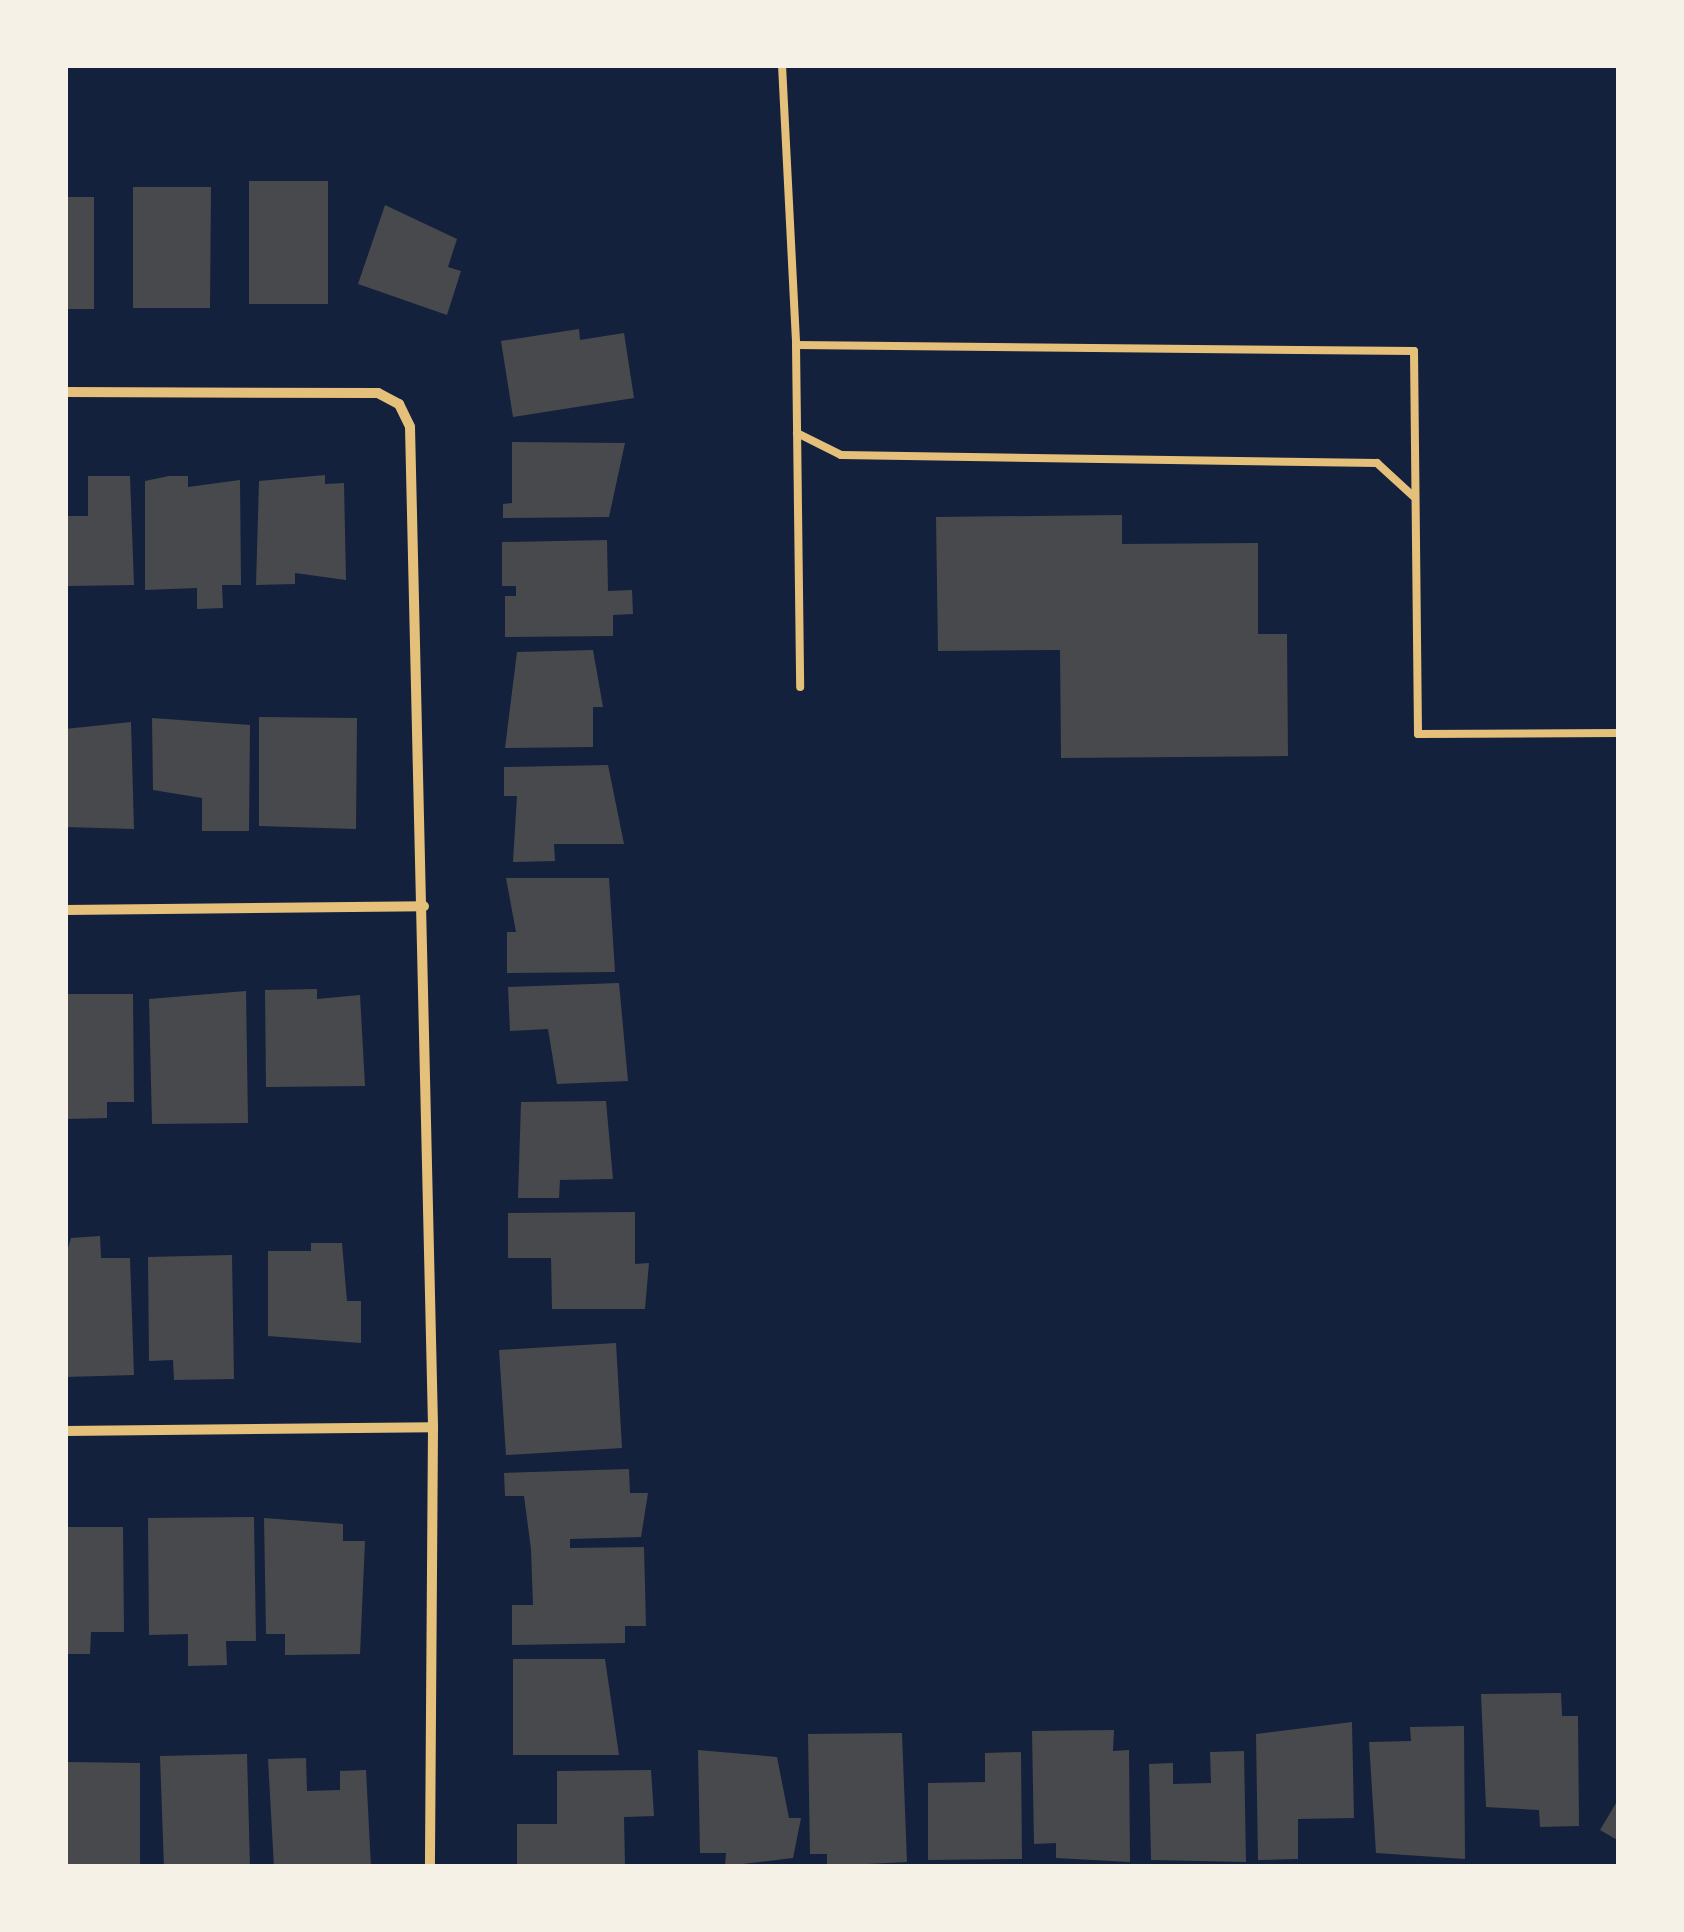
<!DOCTYPE html>
<html>
<head>
<meta charset="utf-8">
<style>
	body { margin:0 }
	#map { position:relative; width:1684px; height:1932px; overflow:hidden; background:#14213d; font-family:Manrope,sans-serif }
	div>[style] { position:absolute }
	.building>* { inset:0; background:#48494c }
	.service>* { height:8px; margin:-4px; padding:0 4px; transform-origin:4px; border-radius:4px; background:#e5c07b }
	.minor>* { height:10px; margin:-5px; padding:0 5px; transform-origin:5px; border-radius:5px; background:#e5c07b }
	span { translate:-50% -50%; white-space:nowrap; text-align:center; line-height:1.15; -webkit-text-stroke:9px #f6f1e7; paint-order:stroke }
	.frame { position:absolute; inset:0; border:68px solid #f6f1e7; pointer-events:none }
</style>
</head>
<body>
<div id="map">
	<div class="building">
		<i style="clip-path:polygon(249px 181px,328px 181px,328px 304px,249px 304px)"></i>
		<i style="clip-path:polygon(133px 187px,211px 187px,210px 308px,133px 308px)"></i>
		<i style="clip-path:polygon(65px 197px,94px 197px,94px 309px,65px 309px)"></i>
		<i style="clip-path:polygon(385px 205px,457px 239px,448px 267px,461px 271px,447px 315px,358px 284px)"></i>
		<i style="clip-path:polygon(579px 329px,580px 340px,624px 333px,634px 398px,513px 417px,501px 341px)"></i>
		<i style="clip-path:polygon(512px 442px,625px 443px,609px 517px,503px 518px,503px 504px,512px 503px)"></i>
		<i style="clip-path:polygon(325px 475px,325px 484px,344px 483px,346px 580px,295px 573px,295px 584px,256px 585px,259px 481px)"></i>
		<i style="clip-path:polygon(88px 476px,130px 476px,134px 585px,68px 586px,65px 594px,65px 516px,88px 516px)"></i>
		<i style="clip-path:polygon(169px 476px,188px 476px,188px 487px,240px 480px,241px 585px,222px 585px,223px 608px,197px 609px,197px 588px,145px 590px,145px 481px)"></i>
		<i style="clip-path:polygon(1122px 515px,1122px 544px,1258px 543px,1258px 634px,1287px 634px,1288px 756px,1061px 758px,1060px 650px,938px 651px,936px 517px)"></i>
		<i style="clip-path:polygon(607px 540px,608px 591px,632px 590px,633px 614px,613px 615px,613px 636px,505px 637px,505px 596px,516px 596px,516px 586px,502px 586px,502px 542px)"></i>
		<i style="clip-path:polygon(593px 650px,603px 707px,593px 707px,593px 747px,505px 748px,517px 652px)"></i>
		<i style="clip-path:polygon(259px 717px,357px 718px,356px 829px,259px 826px)"></i>
		<i style="clip-path:polygon(152px 718px,250px 725px,249px 831px,202px 831px,202px 798px,153px 790px)"></i>
		<i style="clip-path:polygon(131px 722px,134px 829px,65px 827px,65px 729px)"></i>
		<i style="clip-path:polygon(608px 765px,624px 844px,554px 844px,555px 861px,513px 862px,517px 796px,504px 796px,504px 767px)"></i>
		<i style="clip-path:polygon(506px 878px,609px 878px,615px 972px,507px 973px,507px 932px,516px 932px)"></i>
		<i style="clip-path:polygon(619px 983px,628px 1081px,557px 1084px,548px 1029px,510px 1031px,508px 987px)"></i>
		<i style="clip-path:polygon(317px 989px,317px 999px,360px 995px,365px 1086px,266px 1087px,265px 990px)"></i>
		<i style="clip-path:polygon(246px 991px,248px 1123px,152px 1124px,149px 999px)"></i>
		<i style="clip-path:polygon(65px 994px,133px 994px,134px 1102px,107px 1102px,107px 1118px,65px 1119px)"></i>
		<i style="clip-path:polygon(606px 1101px,613px 1179px,560px 1180px,559px 1198px,518px 1198px,521px 1102px)"></i>
		<i style="clip-path:polygon(635px 1212px,635px 1264px,649px 1263px,645px 1309px,552px 1309px,551px 1258px,508px 1258px,508px 1213px)"></i>
		<i style="clip-path:polygon(100px 1236px,101px 1258px,130px 1258px,134px 1375px,65px 1377px,65px 1258px,71px 1238px)"></i>
		<i style="clip-path:polygon(311px 1243px,342px 1243px,347px 1301px,361px 1301px,361px 1343px,268px 1336px,268px 1251px,311px 1251px)"></i>
		<i style="clip-path:polygon(232px 1255px,234px 1379px,174px 1380px,173px 1360px,149px 1361px,148px 1257px)"></i>
		<i style="clip-path:polygon(616px 1343px,622px 1448px,506px 1455px,499px 1350px)"></i>
		<i style="clip-path:polygon(629px 1469px,630px 1493px,648px 1493px,641px 1537px,570px 1539px,570px 1548px,644px 1547px,646px 1626px,625px 1626px,625px 1643px,512px 1645px,512px 1605px,533px 1605px,531px 1549px,524px 1496px,505px 1496px,504px 1473px)"></i>
		<i style="clip-path:polygon(254px 1517px,256px 1641px,226px 1641px,227px 1665px,188px 1666px,188px 1634px,149px 1635px,148px 1518px)"></i>
		<i style="clip-path:polygon(264px 1518px,343px 1524px,343px 1541px,365px 1541px,360px 1654px,285px 1655px,285px 1634px,266px 1634px)"></i>
		<i style="clip-path:polygon(65px 1527px,123px 1527px,124px 1632px,91px 1632px,90px 1654px,65px 1654px)"></i>
		<i style="clip-path:polygon(513px 1659px,605px 1659px,619px 1755px,513px 1755px)"></i>
		<i style="clip-path:polygon(1561px 1693px,1562px 1716px,1578px 1716px,1579px 1826px,1540px 1827px,1539px 1810px,1486px 1807px,1481px 1694px)"></i>
		<i style="clip-path:polygon(1352px 1722px,1354px 1818px,1298px 1819px,1298px 1859px,1258px 1860px,1256px 1734px)"></i>
		<i style="clip-path:polygon(1464px 1726px,1465px 1859px,1376px 1853px,1369px 1742px,1411px 1741px,1410px 1727px)"></i>
		<i style="clip-path:polygon(1114px 1730px,1113px 1751px,1129px 1750px,1130px 1862px,1056px 1858px,1056px 1843px,1034px 1844px,1032px 1731px)"></i>
		<i style="clip-path:polygon(902px 1733px,907px 1862px,827px 1866px,827px 1854px,810px 1854px,808px 1734px)"></i>
		<i style="clip-path:polygon(698px 1750px,777px 1757px,789px 1818px,801px 1818px,793px 1858px,725px 1866px,726px 1853px,700px 1853px)"></i>
		<i style="clip-path:polygon(1244px 1751px,1246px 1862px,1151px 1860px,1149px 1764px,1173px 1763px,1173px 1784px,1211px 1783px,1210px 1752px)"></i>
		<i style="clip-path:polygon(1021px 1752px,1022px 1859px,928px 1860px,928px 1783px,985px 1782px,985px 1753px)"></i>
		<i style="clip-path:polygon(247px 1754px,250px 1867px,164px 1867px,160px 1756px)"></i>
		<i style="clip-path:polygon(306px 1758px,307px 1791px,340px 1790px,340px 1771px,366px 1770px,371px 1867px,274px 1867px,268px 1759px)"></i>
		<i style="clip-path:polygon(65px 1762px,140px 1763px,140px 1867px,65px 1867px)"></i>
		<i style="clip-path:polygon(651px 1770px,654px 1816px,624px 1817px,625px 1867px,517px 1867px,517px 1824px,557px 1824px,557px 1771px)"></i>
		<i style="clip-path:polygon(1619px 1798px,1619px 1841px,1600px 1830px)"></i>
	</div>
	<div class="service">
		<i style="left:782px;top:65px;width:280px;rotate:87.1deg"></i>
		<i style="left:796px;top:345px;width:618px;rotate:0.56deg"></i>
		<i style="left:1414px;top:351px;width:383px;rotate:89.4deg"></i>
		<i style="left:1418px;top:734px;width:201px;rotate:-0.3deg"></i>
		<i style="left:796px;top:345px;width:342px;rotate:89.3deg"></i>
		<i style="left:797px;top:433px;width:49px;rotate:26.6deg"></i>
		<i style="left:841px;top:455px;width:536px;rotate:0.86deg"></i>
		<i style="left:1377px;top:463px;width:49px;rotate:42.5deg"></i>
	</div>
	<div class="minor">
		<i style="left:65px;top:392px;width:313px;rotate:0.2deg"></i>
		<i style="left:378px;top:393px;width:24px;rotate:28deg"></i>
		<i style="left:399px;top:404px;width:25px;rotate:64deg"></i>
		<i style="left:410px;top:427px;width:1000px;rotate:88.68deg"></i>
		<i style="left:433px;top:1427px;width:440px;rotate:90.4deg"></i>
		<i style="left:65px;top:910px;width:359px;rotate:-0.6deg"></i>
		<i style="left:65px;top:1431px;width:368px;rotate:-0.6deg"></i>
	</div>
	<div class="frame"></div>
</div>
</body>
</html>
